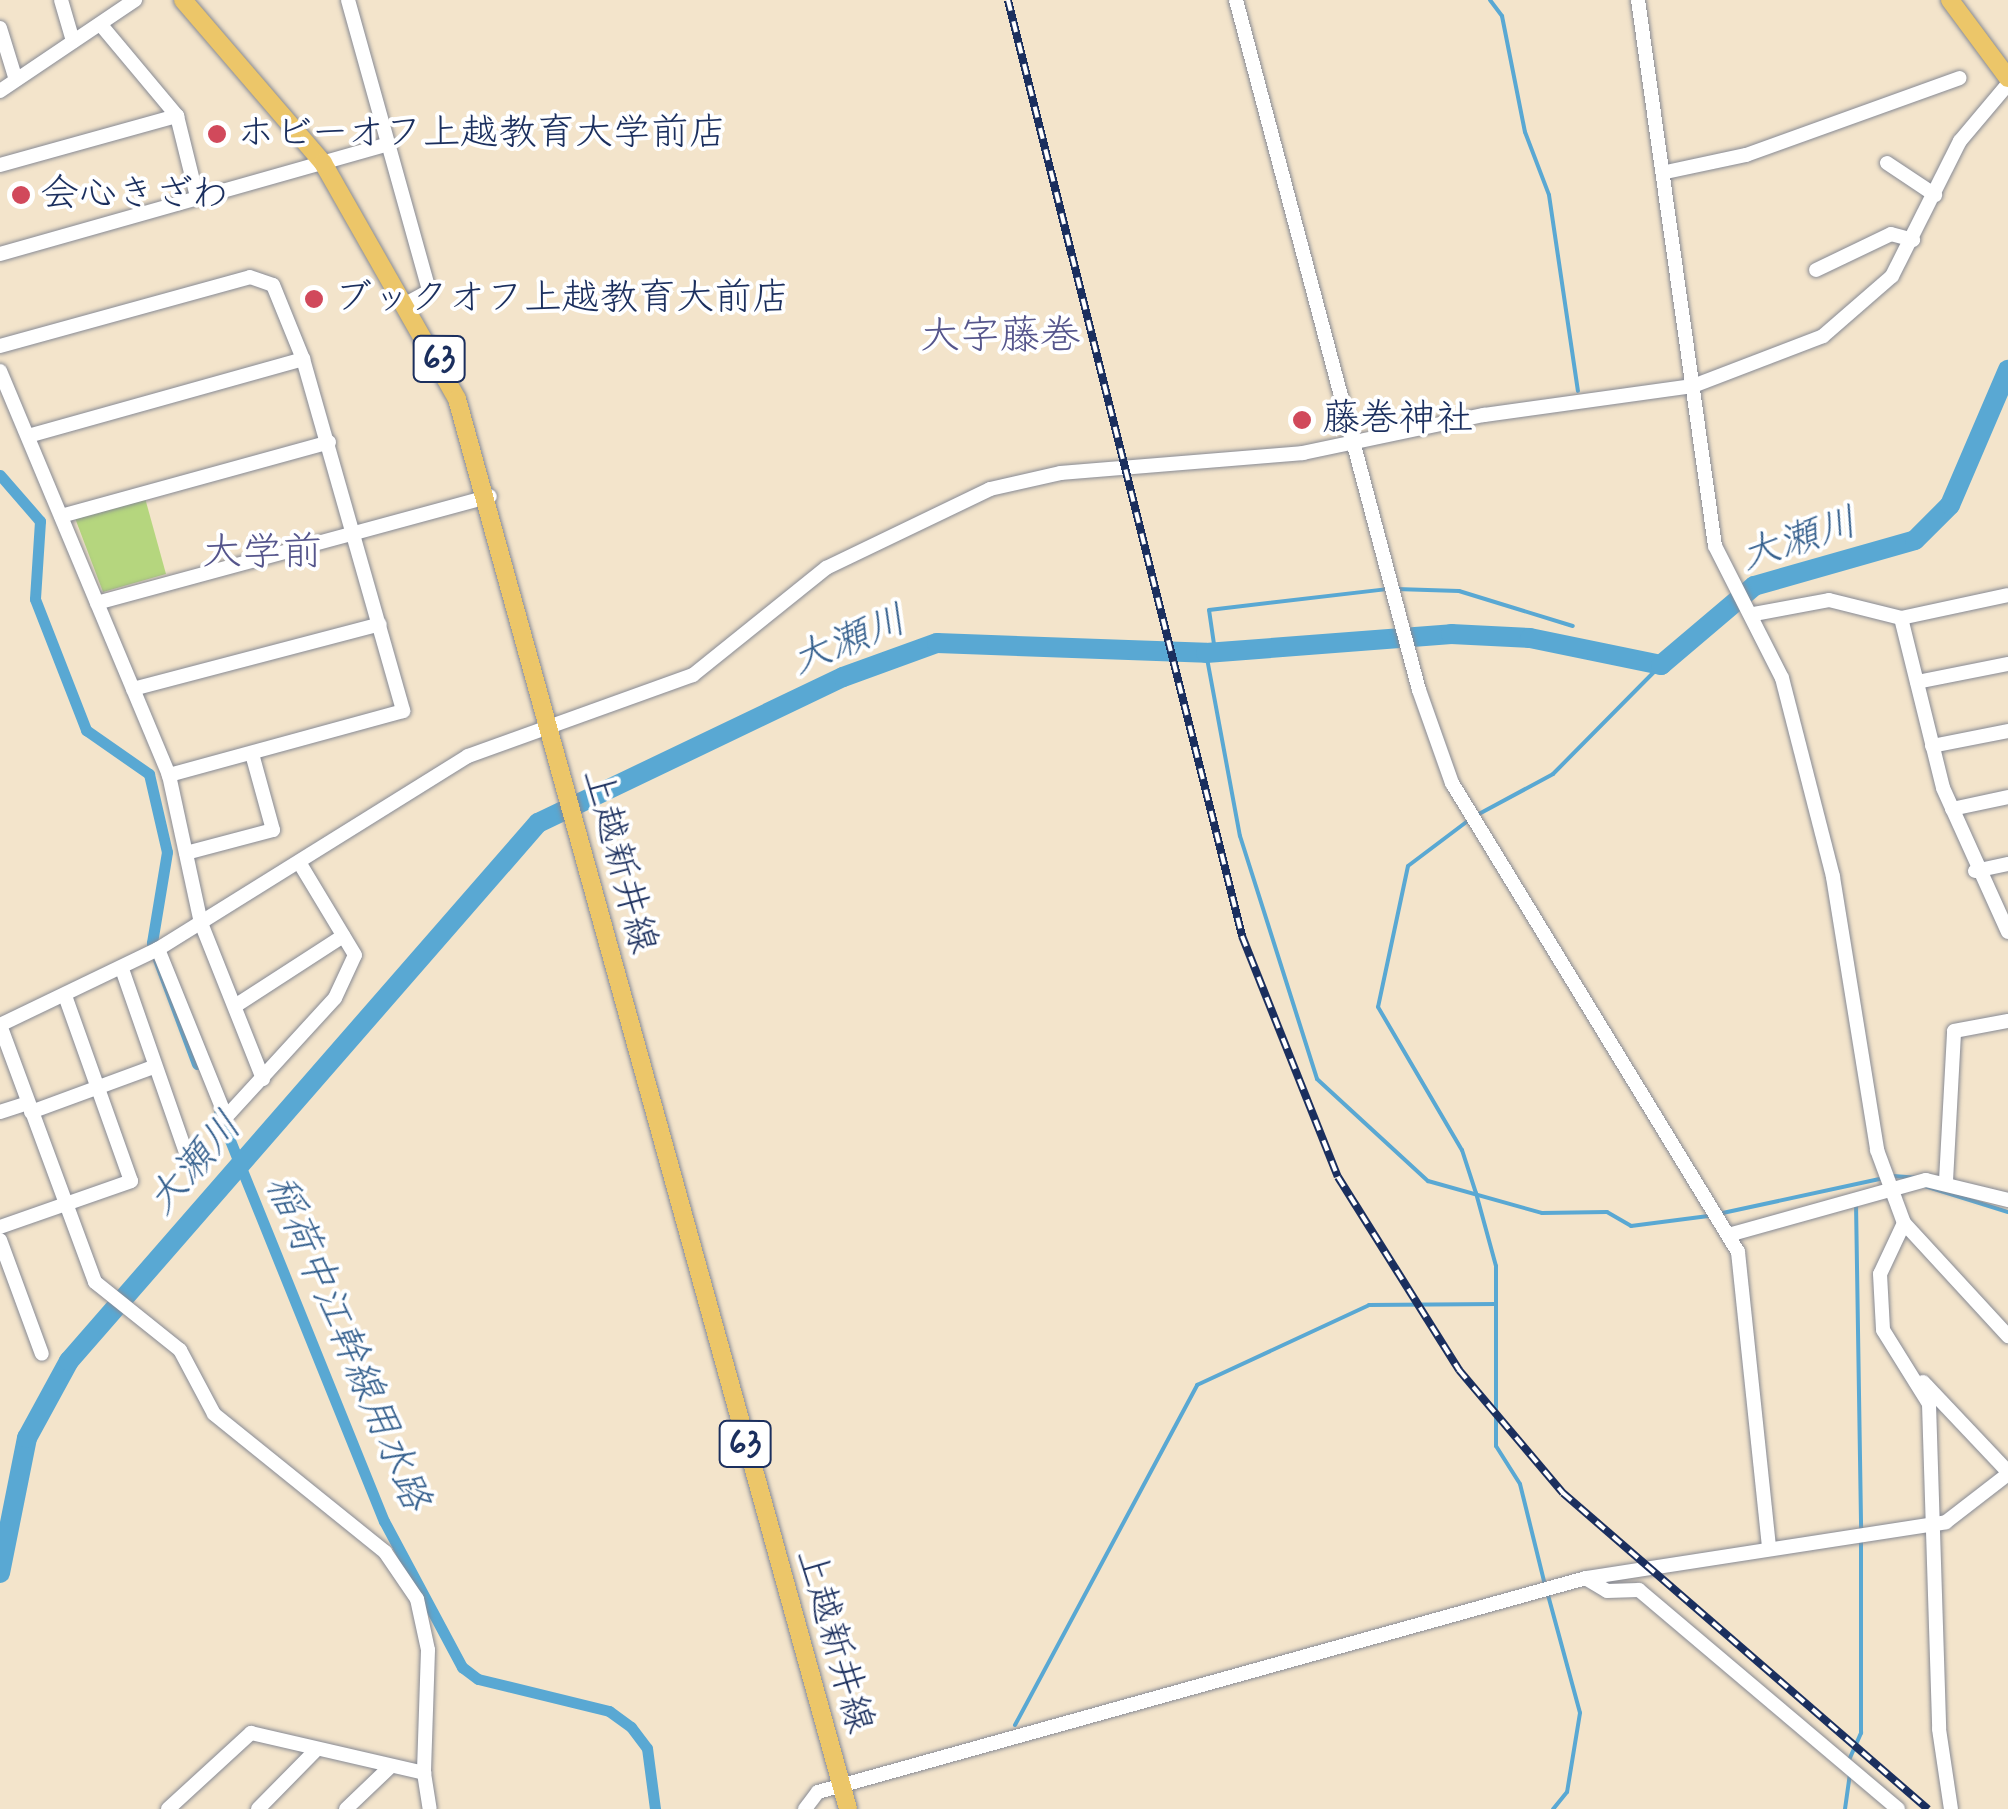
<!DOCTYPE html>
<html>
<head>
<meta charset="utf-8">
<style>
	body { margin:0 }
	#map { position:relative; width:2008px; height:1809px; overflow:hidden; background:#f3e4cb; font-family:Mynerve,"Klee One",sans-serif }
	div>[style] { position:absolute }
	.green>* { inset:0; background:#b5d67e }
	.stream>* { height:4px; margin:-2px; padding:0 2px; transform-origin:2px; border-radius:2px; background:#59a8d3 }
	.canal>* { height:11px; margin:-5.5px; padding:0 5.5px; transform-origin:5.5px; border-radius:5.5px; background:#59a8d3 }
	.river>* { height:20px; margin:-10px; padding:0 10px; transform-origin:10px; border-radius:10px; background:#59a8d3 }
	.roads { filter:drop-shadow(0 0 2px #878a94) drop-shadow(0 0 2px #878a94) }
	.minor>* { height:14px; margin:-7px; padding:0 7px; transform-origin:7px; border-radius:7px; background:#fff }
	.major>* { height:18px; margin:-9px; padding:0 9px; transform-origin:9px; border-radius:9px; background:#ecc669 }
	.rail>* { height:8px; margin-top:-4px; transform-origin:0; background:repeating-linear-gradient(90deg,#fff 0 11px,#1b2f5e 0 22px); box-sizing:border-box; border-block:2px solid #1b2f5e }
	.dots>* { width:28px; height:28px; translate:-50% -50%; box-sizing:border-box; border:5px solid #fff; border-radius:50% }
	span { translate:-50% -50%; white-space:nowrap; text-align:center; line-height:1.15; -webkit-text-stroke:8px #fff; paint-order:stroke }
	.shield-label span { padding:2px 8px; background:#fff; border:2px solid; border-radius:8px; -webkit-text-stroke-width:0 }
	.shield-label { font-size:35px; color:#1b2f5e; font-weight:700 }
	.poi-label { font-size:38px; color:#1b2f5e }
	.left { translate:0 -50%; text-align:left }
	.street-label { font-size:38px; color:#1b2f5e }
	.neighbourhood-label { font-size:40px; color:#56568c }
	.water-label { font-size:40px; color:#345f8d; font-style:italic }
</style>
</head>
<body>
<div id="map">
	<div class="green">
		<i style="clip-path:polygon(145px 498px,166px 574px,103px 592px,75px 518px)"></i>
	</div>
	<div class="stream">
		<i style="left:1490px;top:0;width:20px;rotate:53deg"></i>
		<i style="left:1502px;top:16px;width:118px;rotate:78.8deg"></i>
		<i style="left:1525px;top:132px;width:67px;rotate:69.1deg"></i>
		<i style="left:1549px;top:195px;width:198px;rotate:81.6deg"></i>
		<i style="left:1396px;top:589px;width:63px;rotate:1.8deg"></i>
		<i style="left:1459px;top:591px;width:119px;rotate:17.1deg"></i>
		<i style="left:1215px;top:651px;width:41px;rotate:-98.3deg"></i>
		<i style="left:1209px;top:610px;width:179px;rotate:-6.7deg"></i>
		<i style="left:1206px;top:653px;width:186px;rotate:79.5deg"></i>
		<i style="left:1240px;top:836px;width:255px;rotate:72.4deg"></i>
		<i style="left:1317px;top:1079px;width:151px;rotate:42.6deg"></i>
		<i style="left:1428px;top:1181px;width:118px;rotate:15.7deg"></i>
		<i style="left:1542px;top:1213px;width:65px;rotate:-0.9deg"></i>
		<i style="left:1607px;top:1212px;width:28px;rotate:30deg"></i>
		<i style="left:1631px;top:1226px;width:78px;rotate:-7.4deg"></i>
		<i style="left:1477px;top:815px;width:86px;rotate:-28.3deg"></i>
		<i style="left:1553px;top:774px;width:153px;rotate:-45.3deg"></i>
		<i style="left:1469px;top:820px;width:76px;rotate:143deg"></i>
		<i style="left:1408px;top:866px;width:144px;rotate:102deg"></i>
		<i style="left:1378px;top:1007px;width:166px;rotate:59.6deg"></i>
		<i style="left:1462px;top:1150px;width:45px;rotate:72deg"></i>
		<i style="left:1476px;top:1193px;width:76px;rotate:74.7deg"></i>
		<i style="left:1496px;top:1266px;width:180px;rotate:90deg"></i>
		<i style="left:1496px;top:1446px;width:45px;rotate:57.7deg"></i>
		<i style="left:1520px;top:1484px;width:104px;rotate:76.1deg"></i>
		<i style="left:1893px;top:1176px;width:27px;rotate:4deg"></i>
		<i style="left:1925px;top:1186px;width:87px;rotate:17.4deg"></i>
		<i style="left:1856px;top:1203px;width:326px;rotate:89.1deg"></i>
		<i style="left:1718px;top:1214px;width:170px;rotate:-12.2deg"></i>
		<i style="left:1548px;top:1595px;width:122px;rotate:74.8deg"></i>
		<i style="left:1580px;top:1713px;width:80px;rotate:99.3deg"></i>
		<i style="left:1567px;top:1792px;width:22px;rotate:129deg"></i>
		<i style="left:1015px;top:1725px;width:386px;rotate:-61.8deg"></i>
		<i style="left:1197px;top:1385px;width:190px;rotate:-24.9deg"></i>
		<i style="left:1369px;top:1305px;width:127px;rotate:-0.5deg"></i>
		<i style="left:1849px;top:1760px;width:30px;rotate:-66deg"></i>
		<i style="left:1861px;top:1733px;width:195px;rotate:-90deg"></i>
		<i style="left:1845px;top:1809px;width:35px;rotate:-82deg"></i>
	</div>
	<div class="canal">
		<i style="left:0;top:475px;width:61px;rotate:49deg"></i>
		<i style="left:40px;top:521px;width:78px;rotate:93.7deg"></i>
		<i style="left:35px;top:599px;width:141px;rotate:68.7deg"></i>
		<i style="left:86px;top:730px;width:77px;rotate:34.9deg"></i>
		<i style="left:149px;top:774px;width:80px;rotate:77deg"></i>
		<i style="left:167px;top:852px;width:92px;rotate:99.4deg"></i>
		<i style="left:152px;top:943px;width:129px;rotate:69.6deg"></i>
		<i style="left:219px;top:1113px;width:440px;rotate:68deg"></i>
		<i style="left:384px;top:1521px;width:166px;rotate:61.9deg"></i>
		<i style="left:462px;top:1667px;width:20px;rotate:37deg"></i>
		<i style="left:478px;top:1679px;width:135px;rotate:13.7deg"></i>
		<i style="left:609px;top:1711px;width:27px;rotate:36deg"></i>
		<i style="left:631px;top:1727px;width:26px;rotate:53deg"></i>
		<i style="left:647px;top:1748px;width:62px;rotate:82.5deg"></i>
	</div>
	<div class="river">
		<i style="left:0;top:1573px;width:138px;rotate:-78.7deg"></i>
		<i style="left:27px;top:1438px;width:88px;rotate:-61.4deg"></i>
		<i style="left:69px;top:1361px;width:714px;rotate:-48.92deg"></i>
		<i style="left:538px;top:823px;width:338px;rotate:-25.6deg"></i>
		<i style="left:843px;top:677px;width:100px;rotate:-19.9deg"></i>
		<i style="left:937px;top:643px;width:269px;rotate:2.1deg"></i>
		<i style="left:1206px;top:653px;width:246px;rotate:-4.4deg"></i>
		<i style="left:1451px;top:634px;width:79px;rotate:2.9deg"></i>
		<i style="left:1530px;top:638px;width:134px;rotate:11.6deg"></i>
		<i style="left:1661px;top:665px;width:122px;rotate:-40.3deg"></i>
		<i style="left:1754px;top:586px;width:167px;rotate:-15.9deg"></i>
		<i style="left:1915px;top:540px;width:49px;rotate:-45deg"></i>
		<i style="left:1950px;top:505px;width:147px;rotate:-66.8deg"></i>
	</div>
	<div class="roads">
		<div class="minor">
			<i style="left:61px;top:0;width:43px;rotate:73.7deg"></i>
			<i style="left:348px;top:0;width:302px;rotate:74.4deg"></i>
			<i style="left:429px;top:291px;width:23px;rotate:151deg"></i>
			<i style="left:1236px;top:0;width:714px;rotate:75.15deg"></i>
			<i style="left:1419px;top:690px;width:99px;rotate:70.5deg"></i>
			<i style="left:1452px;top:783px;width:549px;rotate:58.62deg"></i>
			<i style="left:1738px;top:1252px;width:296px;rotate:84deg"></i>
			<i style="left:1638px;top:0;width:551px;rotate:81.97deg"></i>
			<i style="left:1715px;top:546px;width:148px;rotate:63.1deg"></i>
			<i style="left:1782px;top:678px;width:205px;rotate:75.6deg"></i>
			<i style="left:1833px;top:877px;width:277px;rotate:80.8deg"></i>
			<i style="left:1877px;top:1150px;width:78px;rotate:69.7deg"></i>
			<i style="left:1904px;top:1223px;width:154px;rotate:47.4deg"></i>
			<i style="left:101px;top:25px;width:119px;rotate:50.1deg"></i>
			<i style="left:177px;top:116px;width:83px;rotate:76.1deg"></i>
			<i style="left:0;top:28px;width:54px;rotate:72.9deg"></i>
			<i style="left:0;top:91px;width:163px;rotate:-34deg"></i>
			<i style="left:1887px;top:163px;width:58px;rotate:33.7deg"></i>
			<i style="left:0;top:165px;width:184px;rotate:-15.5deg"></i>
			<i style="left:1666px;top:172px;width:82px;rotate:-12deg"></i>
			<i style="left:1746px;top:155px;width:227px;rotate:-19.8deg"></i>
			<i style="left:0;top:254px;width:404px;rotate:-15.8deg"></i>
			<i style="left:1816px;top:270px;width:83px;rotate:-25.6deg"></i>
			<i style="left:1891px;top:234px;width:23px;rotate:15deg"></i>
			<i style="left:0;top:346px;width:259px;rotate:-15.4deg"></i>
			<i style="left:250px;top:277px;width:24px;rotate:19deg"></i>
			<i style="left:273px;top:285px;width:80px;rotate:67.9deg"></i>
			<i style="left:303px;top:359px;width:366px;rotate:74.1deg"></i>
			<i style="left:403px;top:711px;width:243px;rotate:164.7deg"></i>
			<i style="left:0;top:371px;width:438px;rotate:67.3deg"></i>
			<i style="left:169px;top:775px;width:151px;rotate:77.8deg"></i>
			<i style="left:201px;top:923px;width:168px;rotate:68.3deg"></i>
			<i style="left:28px;top:436px;width:286px;rotate:-15.6deg"></i>
			<i style="left:61px;top:516px;width:278px;rotate:-15.4deg"></i>
			<i style="left:97px;top:603px;width:407px;rotate:-15.2deg"></i>
			<i style="left:1754px;top:614px;width:76px;rotate:-10.6deg"></i>
			<i style="left:1829px;top:600px;width:74px;rotate:14deg"></i>
			<i style="left:1901px;top:618px;width:109px;rotate:-12.1deg"></i>
			<i style="left:1901px;top:618px;width:175px;rotate:76.1deg"></i>
			<i style="left:1943px;top:788px;width:158px;rotate:65.7deg"></i>
			<i style="left:1917px;top:682px;width:93px;rotate:-11.2deg"></i>
			<i style="left:133px;top:689px;width:255px;rotate:-14.7deg"></i>
			<i style="left:1932px;top:746px;width:77px;rotate:-11.2deg"></i>
			<i style="left:1952px;top:809px;width:57px;rotate:-12.1deg"></i>
			<i style="left:186px;top:853px;width:90px;rotate:-14.8deg"></i>
			<i style="left:273px;top:830px;width:79px;rotate:-105.4deg"></i>
			<i style="left:1975px;top:871px;width:34px;rotate:-12deg"></i>
			<i style="left:158px;top:949px;width:181px;rotate:68deg"></i>
			<i style="left:226px;top:1117px;width:161px;rotate:-47.5deg"></i>
			<i style="left:335px;top:998px;width:47px;rotate:-65.1deg"></i>
			<i style="left:355px;top:955px;width:106px;rotate:-121.1deg"></i>
			<i style="left:122px;top:969px;width:192px;rotate:70.8deg"></i>
			<i style="left:235px;top:1006px;width:129px;rotate:-32.9deg"></i>
			<i style="left:0;top:1025px;width:175px;rotate:-25.7deg"></i>
			<i style="left:158px;top:949px;width:365px;rotate:-31.9deg"></i>
			<i style="left:468px;top:756px;width:239px;rotate:-19.8deg"></i>
			<i style="left:693px;top:675px;width:171px;rotate:-38.8deg"></i>
			<i style="left:826px;top:568px;width:182px;rotate:-25.7deg"></i>
			<i style="left:990px;top:489px;width:73px;rotate:-12.7deg"></i>
			<i style="left:1061px;top:473px;width:243px;rotate:-4.7deg"></i>
			<i style="left:1303px;top:453px;width:185px;rotate:-11.9deg"></i>
			<i style="left:1484px;top:415px;width:211px;rotate:-7.9deg"></i>
			<i style="left:1693px;top:386px;width:139px;rotate:-21deg"></i>
			<i style="left:1823px;top:336px;width:91px;rotate:-41deg"></i>
			<i style="left:1892px;top:276px;width:151px;rotate:-63.3deg"></i>
			<i style="left:1960px;top:141px;width:75px;rotate:-49.9deg"></i>
			<i style="left:0;top:1025px;width:274px;rotate:69.7deg"></i>
			<i style="left:95px;top:1282px;width:109px;rotate:38.7deg"></i>
			<i style="left:180px;top:1350px;width:72px;rotate:62deg"></i>
			<i style="left:214px;top:1414px;width:220px;rotate:38.9deg"></i>
			<i style="left:385px;top:1552px;width:57px;rotate:55.8deg"></i>
			<i style="left:417px;top:1599px;width:52px;rotate:77.8deg"></i>
			<i style="left:428px;top:1650px;width:123px;rotate:91.9deg"></i>
			<i style="left:0;top:1112px;width:29px;rotate:-18deg"></i>
			<i style="left:31px;top:1112px;width:130px;rotate:-20.2deg"></i>
			<i style="left:1946px;top:1181px;width:150px;rotate:-86.9deg"></i>
			<i style="left:1954px;top:1031px;width:55px;rotate:-10.5deg"></i>
			<i style="left:1904px;top:1223px;width:56px;rotate:115.2deg"></i>
			<i style="left:1880px;top:1274px;width:56px;rotate:86.9deg"></i>
			<i style="left:1883px;top:1330px;width:87px;rotate:58.1deg"></i>
			<i style="left:1929px;top:1404px;width:325px;rotate:88.2deg"></i>
			<i style="left:1939px;top:1729px;width:81px;rotate:81.5deg"></i>
			<i style="left:0;top:1227px;width:139px;rotate:-19.3deg"></i>
			<i style="left:131px;top:1181px;width:196px;rotate:-109.6deg"></i>
			<i style="left:1732px;top:1234px;width:201px;rotate:-15.6deg"></i>
			<i style="left:1926px;top:1180px;width:84px;rotate:13.7deg"></i>
			<i style="left:0;top:1240px;width:121px;rotate:69.8deg"></i>
			<i style="left:1923px;top:1382px;width:124px;rotate:46.6deg"></i>
			<i style="left:1587px;top:1579px;width:23px;rotate:31deg"></i>
			<i style="left:1607px;top:1591px;width:32px;rotate:-2deg"></i>
			<i style="left:1639px;top:1590px;width:339px;rotate:40.2deg"></i>
			<i style="left:168px;top:1809px;width:113px;rotate:-42.5deg"></i>
			<i style="left:251px;top:1733px;width:178px;rotate:13deg"></i>
			<i style="left:424px;top:1773px;width:36px;rotate:81deg"></i>
			<i style="left:258px;top:1809px;width:84px;rotate:-45.5deg"></i>
			<i style="left:346px;top:1809px;width:61px;rotate:-43.7deg"></i>
			<i style="left:805px;top:1809px;width:21px;rotate:-53deg"></i>
			<i style="left:818px;top:1792px;width:797px;rotate:-15.57deg"></i>
			<i style="left:1586px;top:1578px;width:364px;rotate:-8.8deg"></i>
			<i style="left:1946px;top:1522px;width:78px;rotate:-37.7deg"></i>
		</div>
		<div class="major">
			<i style="left:183px;top:0;width:215px;rotate:49.3deg"></i>
			<i style="left:323px;top:163px;width:271px;rotate:60.4deg"></i>
			<i style="left:457px;top:399px;width:1463px;rotate:74.5deg"></i>
			<i style="left:1950px;top:0;width:97px;rotate:53.4deg"></i>
		</div>
	</div>
	<div class="rail">
		<i style="left:1008px;top:0;width:965px;rotate:75.96deg"></i>
		<i style="left:1242px;top:936px;width:259px;rotate:68.3deg"></i>
		<i style="left:1338px;top:1177px;width:228px;rotate:57.9deg"></i>
		<i style="left:1459px;top:1370px;width:161px;rotate:49.8deg"></i>
		<i style="left:1563px;top:1493px;width:483px;rotate:40.9deg"></i>
	</div>
	<div class="dots">
		<i style="left:217px;top:134px;background:#d1495b"></i>
		<i style="left:21px;top:195px;background:#d1495b"></i>
		<i style="left:314px;top:299px;background:#d1495b"></i>
		<i style="left:1302px;top:420px;background:#d1495b"></i>
	</div>
	<div class="shield-label">
		<span style="left:439px;top:359px">63</span>
		<span style="left:745px;top:1444px">63</span>
	</div>
	<div class="poi-label">
		<span class="left" style="left:237px;top:134px">ホビーオフ上越教育大学前店</span>
		<span class="left" style="left:41px;top:195px">会心きざわ</span>
		<span class="left" style="left:334px;top:299px">ブックオフ上越教育大前店</span>
		<span class="left" style="left:1322px;top:420px">藤巻神社</span>
	</div>
	<div class="street-label">
		<span style="left:619px;top:861px;rotate:75deg">上越新井線</span>
		<span style="left:834px;top:1641px;rotate:74deg">上越新井線</span>
	</div>
	<div class="neighbourhood-label">
		<span style="left:1000px;top:337px">大字藤巻</span>
		<span style="left:262px;top:553px">大学前</span>
	</div>
	<div class="water-label">
		<span style="left:1799px;top:540px;rotate:-18deg">大瀬川</span>
		<span style="left:849px;top:641px;rotate:-22deg">大瀬川</span>
		<span style="left:195px;top:1164px;rotate:-49deg">大瀬川</span>
		<span style="left:347px;top:1343px;rotate:67deg">稲荷中江幹線用水路</span>
	</div>
</div>
</body>
</html>
